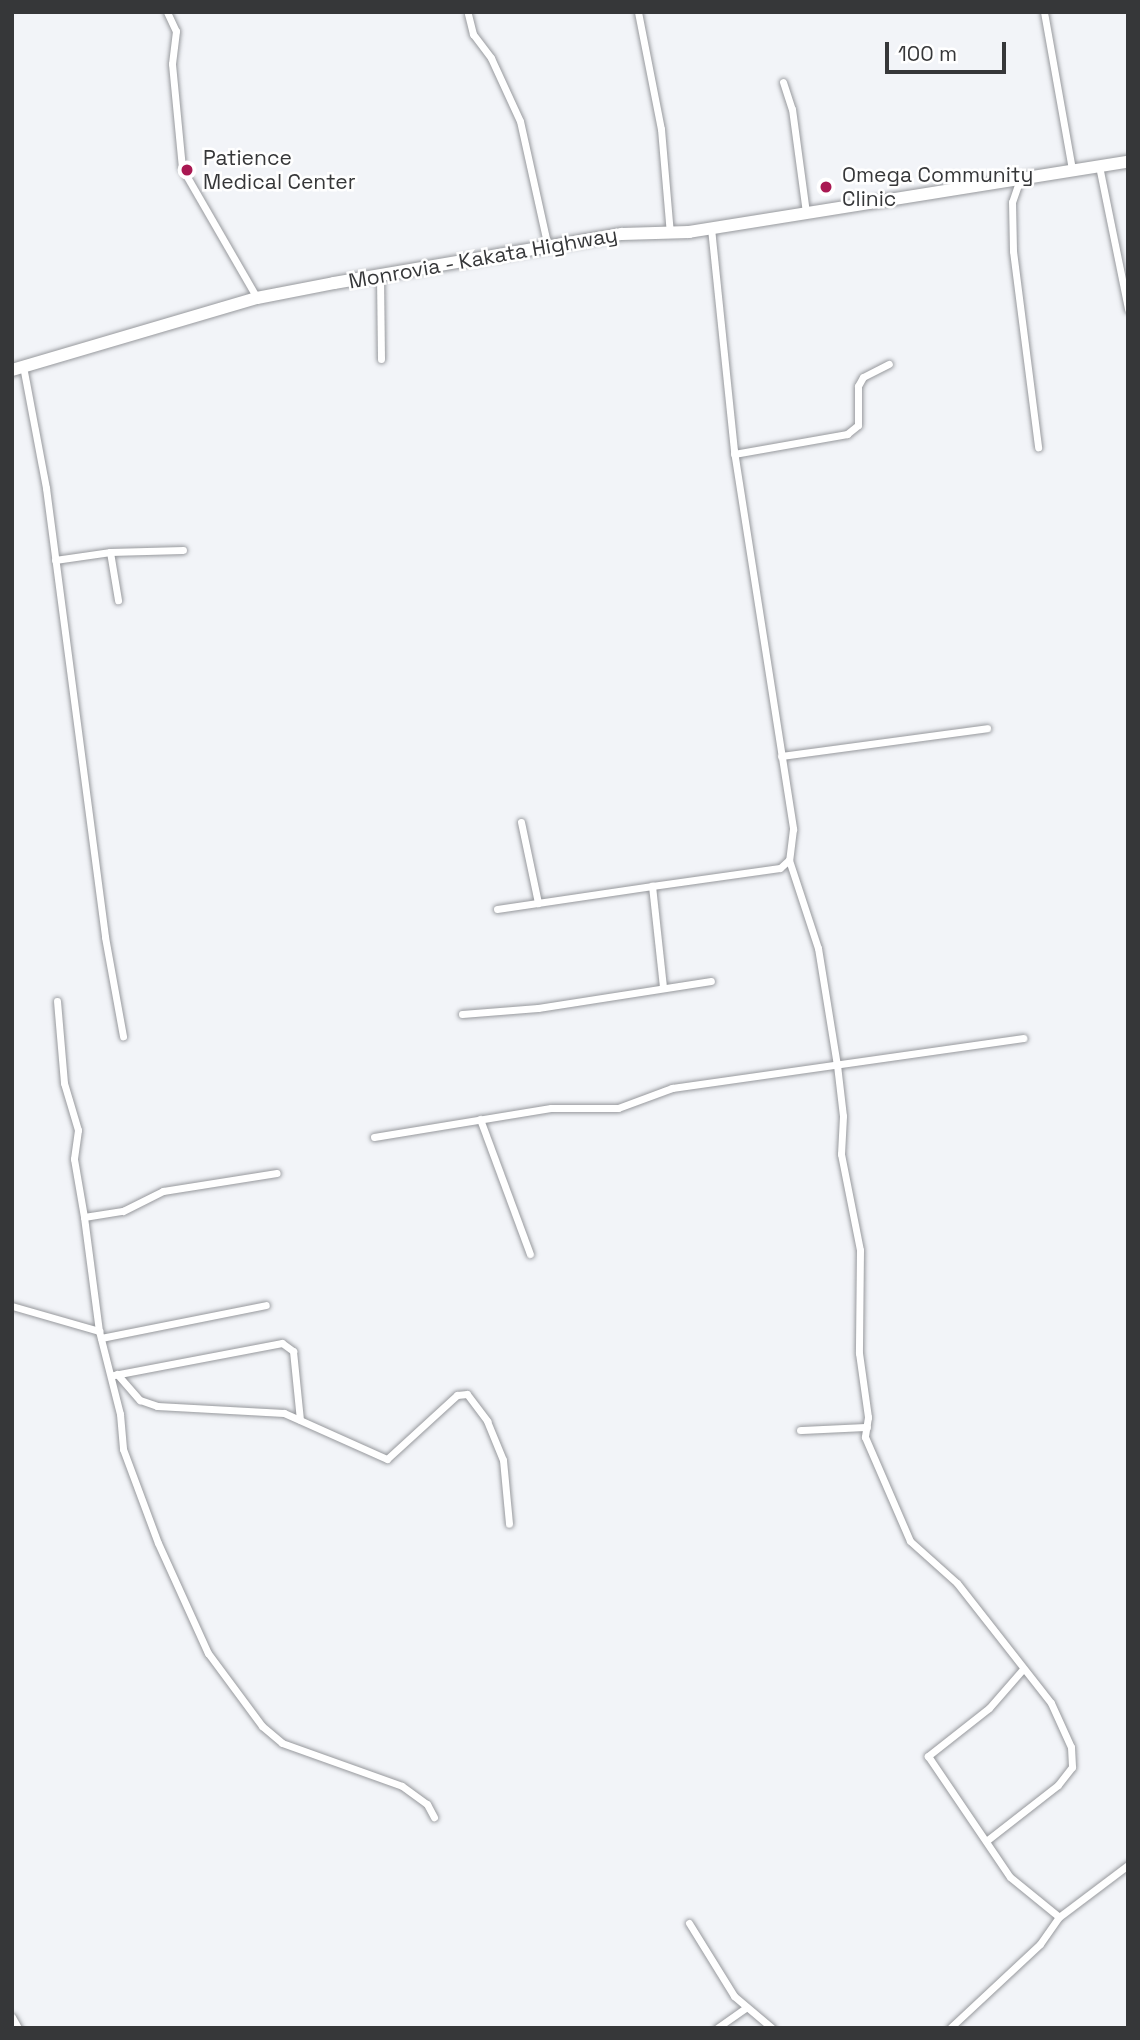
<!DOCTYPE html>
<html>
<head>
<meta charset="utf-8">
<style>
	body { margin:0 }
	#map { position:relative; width:1140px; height:2040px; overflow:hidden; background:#f2f4f8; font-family:"Space Grotesk",sans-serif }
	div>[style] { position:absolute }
	.roads { filter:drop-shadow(0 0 2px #97999d) drop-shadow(0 0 2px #97999d) }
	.minor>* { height:7px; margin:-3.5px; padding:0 3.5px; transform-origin:3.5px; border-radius:3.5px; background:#fff }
	.trunk>* { height:12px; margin:-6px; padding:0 6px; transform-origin:6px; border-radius:6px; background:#fff }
	.dots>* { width:19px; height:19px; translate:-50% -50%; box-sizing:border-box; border:4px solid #fff; border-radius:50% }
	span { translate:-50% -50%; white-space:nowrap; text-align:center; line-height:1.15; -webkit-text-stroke:5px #fff; paint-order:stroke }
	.poi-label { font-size:21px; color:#363739 }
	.left { translate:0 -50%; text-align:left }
	.street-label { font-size:21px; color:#363739 }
	.frame { position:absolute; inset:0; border:14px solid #363739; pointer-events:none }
	.scale { position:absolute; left:885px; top:42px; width:121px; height:32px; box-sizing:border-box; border:4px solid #363739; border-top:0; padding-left:9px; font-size:21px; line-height:24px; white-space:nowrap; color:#363739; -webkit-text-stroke:5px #fff; paint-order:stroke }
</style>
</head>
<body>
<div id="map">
	<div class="roads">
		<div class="minor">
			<i style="left:167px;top:12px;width:21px;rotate:65deg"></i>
			<i style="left:176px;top:31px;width:33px;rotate:97deg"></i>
			<i style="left:172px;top:64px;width:104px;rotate:84.5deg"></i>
			<i style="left:182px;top:168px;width:150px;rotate:60deg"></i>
			<i style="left:638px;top:12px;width:119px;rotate:78.9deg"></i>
			<i style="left:661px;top:129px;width:105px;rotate:85.1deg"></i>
			<i style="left:1044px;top:12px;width:159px;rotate:79.9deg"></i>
			<i style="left:468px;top:14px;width:21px;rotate:76deg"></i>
			<i style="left:473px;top:34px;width:30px;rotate:53deg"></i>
			<i style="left:491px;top:58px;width:69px;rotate:65.3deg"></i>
			<i style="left:520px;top:121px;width:129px;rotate:77.5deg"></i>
			<i style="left:783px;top:82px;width:28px;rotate:72deg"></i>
			<i style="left:792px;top:109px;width:105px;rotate:82.3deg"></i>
			<i style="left:1099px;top:166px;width:146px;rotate:78.5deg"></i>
			<i style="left:1020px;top:179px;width:24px;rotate:109deg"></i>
			<i style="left:1012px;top:202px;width:49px;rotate:88.8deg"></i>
			<i style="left:1013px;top:251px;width:198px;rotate:82.7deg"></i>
			<i style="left:711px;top:228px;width:224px;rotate:84.1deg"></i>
			<i style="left:734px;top:451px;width:383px;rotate:81.1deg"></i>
			<i style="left:793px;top:829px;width:31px;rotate:97deg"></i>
			<i style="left:789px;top:860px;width:93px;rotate:71.8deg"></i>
			<i style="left:818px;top:948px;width:119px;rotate:80.8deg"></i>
			<i style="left:837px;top:1065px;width:51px;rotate:83.3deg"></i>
			<i style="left:843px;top:1116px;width:38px;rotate:93deg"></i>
			<i style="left:841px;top:1154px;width:98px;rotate:78.8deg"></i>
			<i style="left:860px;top:1250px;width:103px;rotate:90.6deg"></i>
			<i style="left:859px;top:1353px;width:65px;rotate:82deg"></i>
			<i style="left:868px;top:1417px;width:20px;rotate:99deg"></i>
			<i style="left:865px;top:1437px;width:113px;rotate:66.6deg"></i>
			<i style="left:910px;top:1541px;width:63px;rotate:41.8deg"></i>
			<i style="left:957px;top:1583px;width:152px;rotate:51.9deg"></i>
			<i style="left:1051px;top:1703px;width:48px;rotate:65.6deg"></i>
			<i style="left:1071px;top:1747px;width:20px;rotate:87deg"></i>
			<i style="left:1072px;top:1767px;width:23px;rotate:128deg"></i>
			<i style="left:1058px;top:1785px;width:91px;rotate:142.1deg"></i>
			<i style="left:380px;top:276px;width:83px;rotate:89.3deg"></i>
			<i style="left:23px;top:366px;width:124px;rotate:79.3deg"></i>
			<i style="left:46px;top:488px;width:453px;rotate:82.5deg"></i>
			<i style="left:105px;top:937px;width:101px;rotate:79.7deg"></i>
			<i style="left:734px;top:454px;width:115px;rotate:-10deg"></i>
			<i style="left:847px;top:434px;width:14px;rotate:-39deg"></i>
			<i style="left:858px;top:425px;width:39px;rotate:-90deg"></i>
			<i style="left:858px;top:386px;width:10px;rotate:-61deg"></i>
			<i style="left:863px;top:377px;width:29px;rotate:-27deg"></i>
			<i style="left:110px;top:552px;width:49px;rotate:80.5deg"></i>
			<i style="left:55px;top:560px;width:56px;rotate:-8.3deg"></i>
			<i style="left:110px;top:552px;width:73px;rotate:-1.6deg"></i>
			<i style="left:781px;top:756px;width:208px;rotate:-7.7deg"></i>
			<i style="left:521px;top:822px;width:83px;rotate:78.1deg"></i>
			<i style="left:497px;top:909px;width:157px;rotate:-8.4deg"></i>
			<i style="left:663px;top:987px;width:102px;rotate:-96.2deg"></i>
			<i style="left:652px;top:886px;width:129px;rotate:-8deg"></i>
			<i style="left:780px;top:868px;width:12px;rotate:-42deg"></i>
			<i style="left:57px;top:1001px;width:82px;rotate:85.1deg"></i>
			<i style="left:64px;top:1083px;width:49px;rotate:73.4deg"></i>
			<i style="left:78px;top:1130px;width:29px;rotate:98deg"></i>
			<i style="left:74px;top:1159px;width:59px;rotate:80.2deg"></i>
			<i style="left:462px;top:1014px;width:76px;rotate:-4.5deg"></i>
			<i style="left:538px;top:1008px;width:175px;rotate:-8.9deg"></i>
			<i style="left:480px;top:1119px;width:144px;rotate:69.7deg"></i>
			<i style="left:374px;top:1137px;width:179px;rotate:-9.3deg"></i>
			<i style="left:551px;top:1108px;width:67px"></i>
			<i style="left:618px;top:1108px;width:58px;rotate:-20.3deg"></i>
			<i style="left:672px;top:1088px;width:355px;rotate:-8.1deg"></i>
			<i style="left:12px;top:1306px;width:91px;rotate:16deg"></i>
			<i style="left:99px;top:1331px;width:86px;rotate:75.8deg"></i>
			<i style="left:120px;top:1414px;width:35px;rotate:85deg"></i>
			<i style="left:123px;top:1449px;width:100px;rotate:69.6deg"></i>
			<i style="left:158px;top:1543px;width:121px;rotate:65.6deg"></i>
			<i style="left:208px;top:1653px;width:91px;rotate:53.5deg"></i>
			<i style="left:262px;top:1726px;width:26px;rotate:40deg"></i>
			<i style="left:282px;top:1743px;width:127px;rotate:19.7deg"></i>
			<i style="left:402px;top:1786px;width:31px;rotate:36deg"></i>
			<i style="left:427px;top:1804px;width:15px;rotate:62deg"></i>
			<i style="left:99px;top:1331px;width:115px;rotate:-97.5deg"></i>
			<i style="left:84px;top:1217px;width:39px;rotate:-9deg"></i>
			<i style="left:123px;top:1211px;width:45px;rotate:-26.6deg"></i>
			<i style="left:163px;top:1191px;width:115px;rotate:-9deg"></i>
			<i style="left:101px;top:1338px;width:168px;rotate:-11.3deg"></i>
			<i style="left:117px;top:1374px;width:35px;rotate:49deg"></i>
			<i style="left:140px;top:1400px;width:18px;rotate:19deg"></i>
			<i style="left:157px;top:1406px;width:127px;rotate:3.2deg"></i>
			<i style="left:284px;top:1413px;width:113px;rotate:24.1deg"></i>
			<i style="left:387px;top:1459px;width:95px;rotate:-42.4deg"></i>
			<i style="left:457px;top:1395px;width:10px;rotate:-6deg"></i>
			<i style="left:467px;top:1394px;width:34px;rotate:53deg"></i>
			<i style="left:487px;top:1421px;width:42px;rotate:67.7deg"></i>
			<i style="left:503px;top:1460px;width:64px;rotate:84.6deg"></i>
			<i style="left:114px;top:1375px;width:171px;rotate:-10.8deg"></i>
			<i style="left:282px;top:1343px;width:14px;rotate:36deg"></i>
			<i style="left:293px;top:1351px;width:69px;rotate:84.2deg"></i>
			<i style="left:800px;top:1430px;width:67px;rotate:-2.6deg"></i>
			<i style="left:1023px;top:1669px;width:52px;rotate:131.1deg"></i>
			<i style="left:989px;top:1708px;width:78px;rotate:141.8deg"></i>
			<i style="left:928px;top:1756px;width:146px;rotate:55.9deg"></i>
			<i style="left:1010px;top:1877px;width:63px;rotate:39.2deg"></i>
			<i style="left:689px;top:1923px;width:86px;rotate:58.3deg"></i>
			<i style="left:734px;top:1996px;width:50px;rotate:40.1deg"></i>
			<i style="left:12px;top:2017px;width:13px;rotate:61deg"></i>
			<i style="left:717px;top:2028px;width:35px;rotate:-35deg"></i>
			<i style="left:950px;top:2028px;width:123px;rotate:-43deg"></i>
			<i style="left:1040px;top:1944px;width:33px;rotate:-55deg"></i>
			<i style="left:1059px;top:1917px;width:86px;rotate:-37deg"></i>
		</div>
		<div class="trunk">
			<i style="left:12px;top:370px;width:255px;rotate:-16.4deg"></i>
			<i style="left:257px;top:298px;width:78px;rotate:-11deg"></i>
			<i style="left:334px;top:283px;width:292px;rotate:-9.7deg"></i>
			<i style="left:622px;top:234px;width:67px;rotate:-1.7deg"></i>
			<i style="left:689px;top:232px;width:445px;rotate:-9.1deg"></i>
		</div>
	</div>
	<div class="dots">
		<i style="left:187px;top:170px;background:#a91852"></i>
		<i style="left:826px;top:187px;background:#a91852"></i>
	</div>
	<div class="poi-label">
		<span class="left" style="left:203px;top:170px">Patience<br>Medical Center</span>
		<span class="left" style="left:842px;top:187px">Omega Community<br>Clinic</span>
	</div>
	<div class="street-label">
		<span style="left:483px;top:258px;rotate:-10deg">Monrovia - Kakata Highway</span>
	</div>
	<div class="frame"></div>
	<div class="scale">100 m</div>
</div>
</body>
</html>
